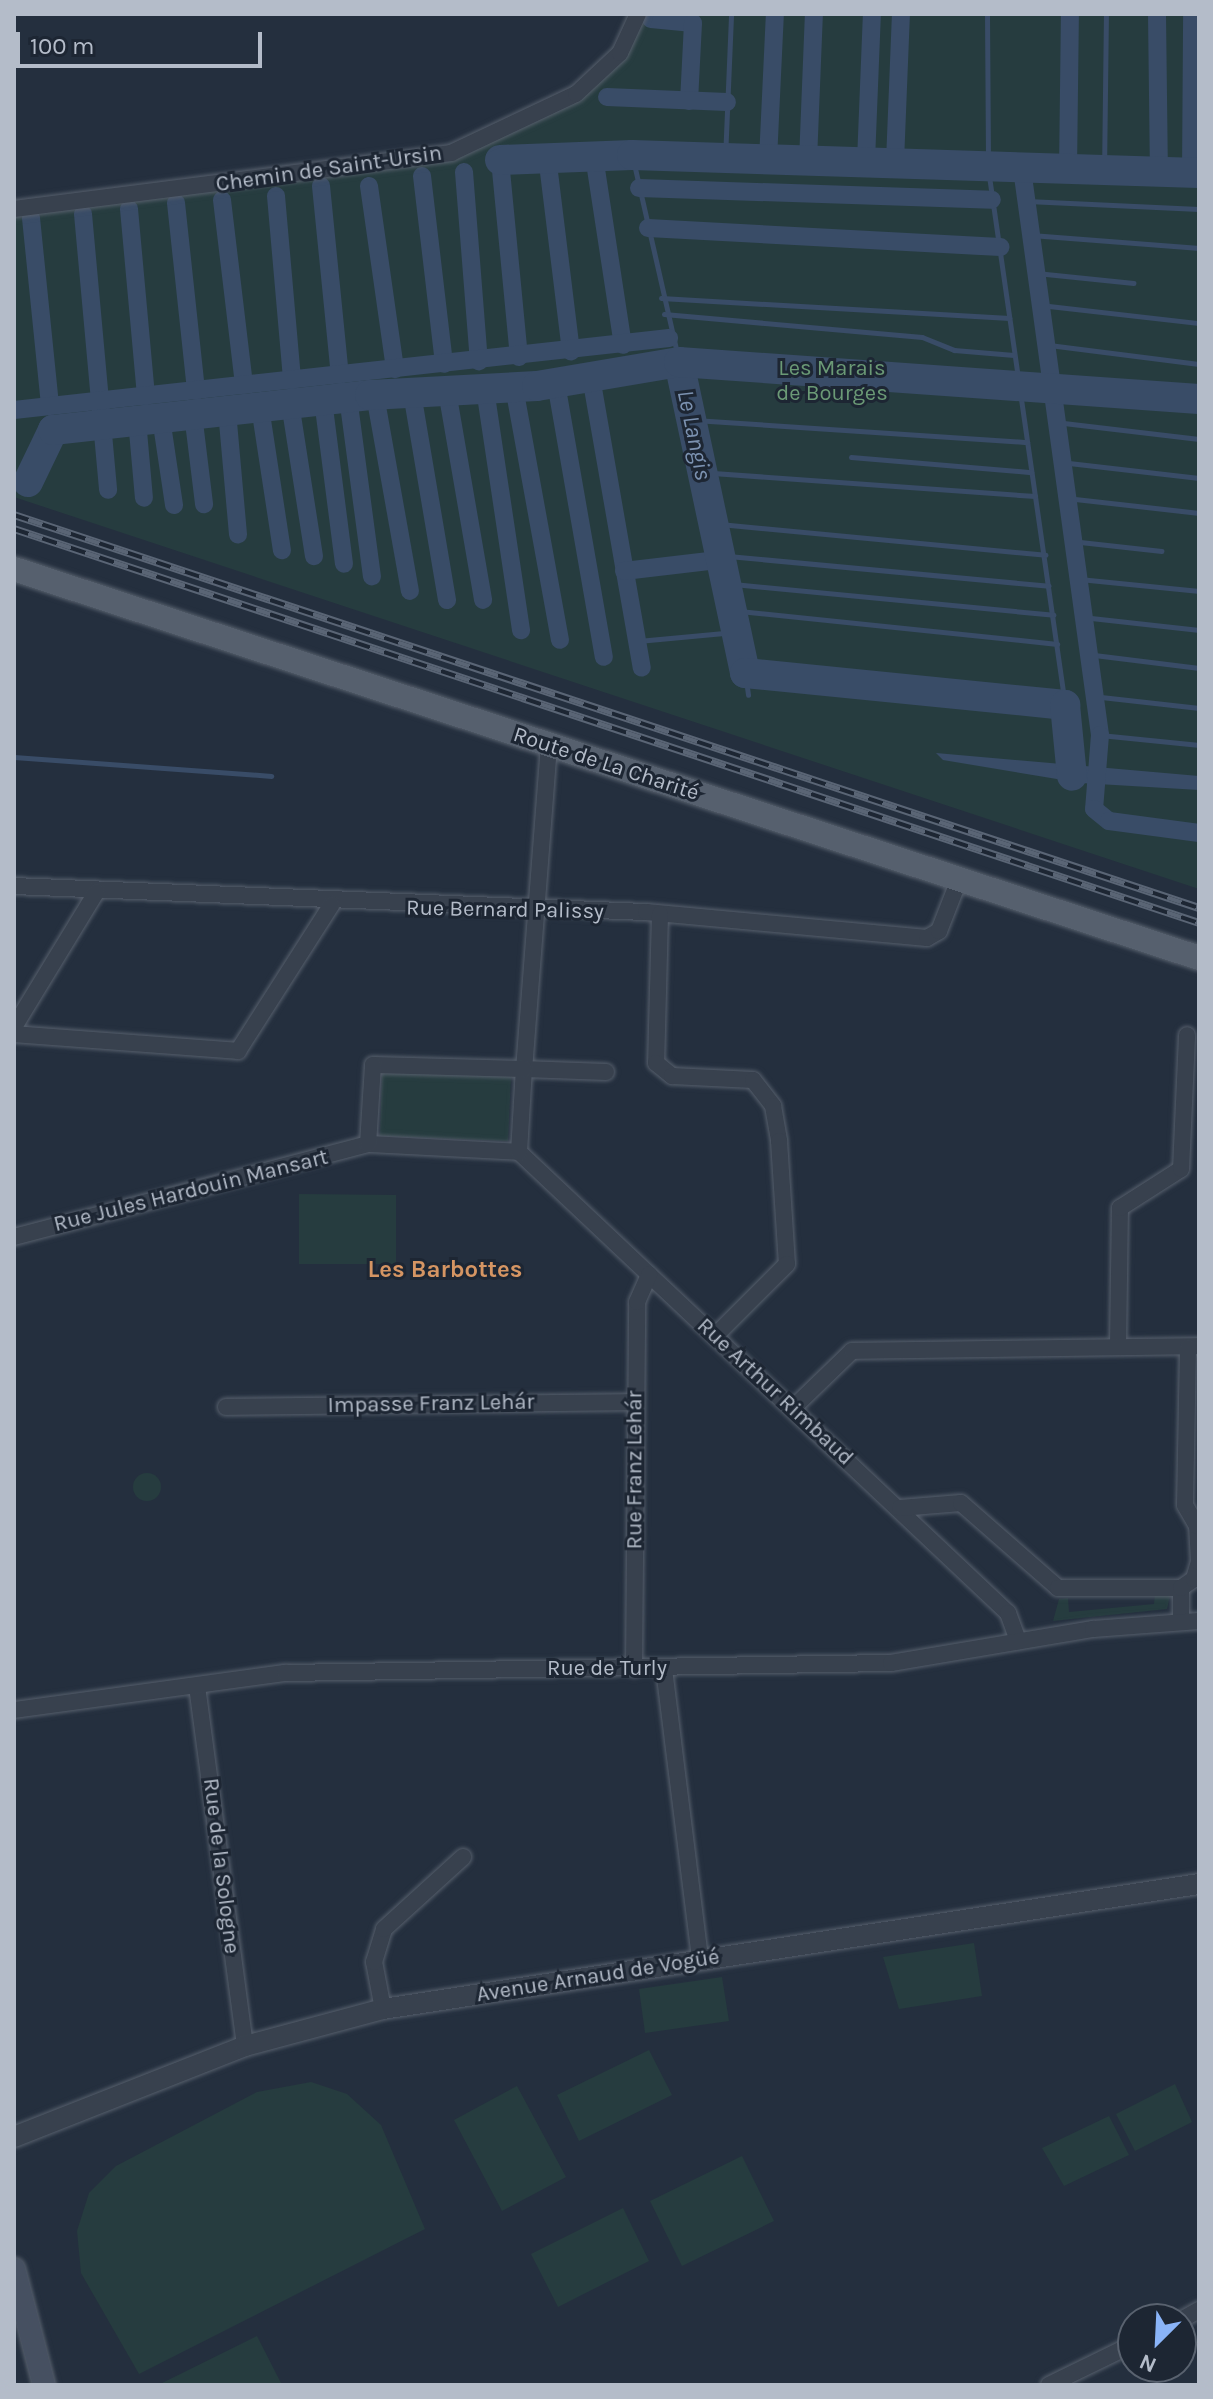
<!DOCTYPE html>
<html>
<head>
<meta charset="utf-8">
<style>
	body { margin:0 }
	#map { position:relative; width:1213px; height:2399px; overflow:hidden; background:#242f3e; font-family:Karla,sans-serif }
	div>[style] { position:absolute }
	.green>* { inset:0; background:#263c3f }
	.round { border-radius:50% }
	.water>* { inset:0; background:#394c67 }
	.stream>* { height:5px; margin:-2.5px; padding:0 2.5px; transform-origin:2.5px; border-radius:2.5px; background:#394c67 }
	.canal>* { height:18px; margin:-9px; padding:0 9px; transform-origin:9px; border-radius:9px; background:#394c67 }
	.river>* { height:30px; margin:-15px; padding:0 15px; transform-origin:15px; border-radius:15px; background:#394c67 }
	.roads { filter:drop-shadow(0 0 2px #565f6c) drop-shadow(0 0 2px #565f6c) }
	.minor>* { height:16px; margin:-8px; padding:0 8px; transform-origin:8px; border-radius:8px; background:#38414e }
	.tertiary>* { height:20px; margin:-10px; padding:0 10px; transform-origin:10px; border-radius:10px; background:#38414e }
	.secondary>* { height:22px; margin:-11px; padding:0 11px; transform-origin:11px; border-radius:11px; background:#465061 }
	.primary>* { height:24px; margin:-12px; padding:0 12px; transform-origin:12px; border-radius:12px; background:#56606e }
	.rail>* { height:8px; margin-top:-4px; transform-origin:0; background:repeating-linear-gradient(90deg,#1d2633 0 15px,#5a6575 0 30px); box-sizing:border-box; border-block:2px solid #5a6575 }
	span { translate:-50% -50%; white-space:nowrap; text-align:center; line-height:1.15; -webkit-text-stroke:6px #1d2633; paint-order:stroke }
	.street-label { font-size:22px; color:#b4bcc9 }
	.park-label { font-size:22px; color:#6b9a76 }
	.water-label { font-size:24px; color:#7c92b1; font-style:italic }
	.neighbourhood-label { font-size:24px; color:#d59563; font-weight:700 }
	.frame { position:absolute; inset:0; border:16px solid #b4bcc9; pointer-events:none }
	.north { position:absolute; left:1117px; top:2303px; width:80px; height:80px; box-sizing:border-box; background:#1d2633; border:2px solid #59626f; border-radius:50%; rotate:204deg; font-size:22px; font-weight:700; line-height:32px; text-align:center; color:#b4bcc9 }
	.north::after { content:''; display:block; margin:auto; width:28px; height:36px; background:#8ab4f8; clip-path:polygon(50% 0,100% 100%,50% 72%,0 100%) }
	.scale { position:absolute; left:16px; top:32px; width:246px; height:36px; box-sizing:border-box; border:4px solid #b4bcc9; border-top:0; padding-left:10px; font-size:24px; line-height:28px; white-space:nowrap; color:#b4bcc9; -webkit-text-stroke:6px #1d2633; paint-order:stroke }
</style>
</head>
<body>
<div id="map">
	<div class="green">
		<i style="clip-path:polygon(634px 14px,1199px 14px,1199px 889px,14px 497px,14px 203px,459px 144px,570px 96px,620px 53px)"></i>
		<i style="clip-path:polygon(382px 1070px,511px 1076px,508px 1141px,380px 1136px)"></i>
		<i style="clip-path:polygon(299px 1194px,396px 1195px,396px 1264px,299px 1264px)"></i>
		<i class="round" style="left:133px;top:1473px;width:28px;height:28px"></i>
		<i style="clip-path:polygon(1155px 1593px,1170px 1596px,1167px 1609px,1053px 1621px,1059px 1599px,1068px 1598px,1069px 1612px,1154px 1604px)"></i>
		<i style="clip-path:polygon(974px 1943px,982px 1996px,899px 2009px,883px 1957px)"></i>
		<i style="clip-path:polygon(722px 1977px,729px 2021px,645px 2033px,639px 1989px)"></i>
		<i style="clip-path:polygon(649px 2050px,672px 2095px,579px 2141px,557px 2095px)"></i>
		<i style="clip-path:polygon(311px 2082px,347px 2094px,381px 2125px,425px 2229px,139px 2374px,81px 2273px,77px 2231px,89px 2193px,116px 2166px,257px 2092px)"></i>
		<i style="clip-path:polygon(1175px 2084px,1192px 2122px,1135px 2151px,1116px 2114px)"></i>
		<i style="clip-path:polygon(517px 2086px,566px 2177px,502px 2211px,454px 2120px)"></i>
		<i style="clip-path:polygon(1109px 2116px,1129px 2155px,1064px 2186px,1042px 2148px)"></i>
		<i style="clip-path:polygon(742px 2156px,774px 2221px,682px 2266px,650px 2201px)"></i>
		<i style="clip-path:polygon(623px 2208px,649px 2261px,558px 2307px,531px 2254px)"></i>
		<i style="clip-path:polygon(257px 2336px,282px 2385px,158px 2385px)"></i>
	</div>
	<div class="water">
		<i style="clip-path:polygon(936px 753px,1199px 776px,1199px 790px,1081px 783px,943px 760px)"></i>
	</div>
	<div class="stream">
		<i style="left:987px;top:14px;width:155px;rotate:89.6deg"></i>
		<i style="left:988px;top:169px;width:542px;rotate:81.83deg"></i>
		<i style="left:632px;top:155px;width:212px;rotate:77.2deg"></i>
		<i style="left:725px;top:159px;width:145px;rotate:-87.6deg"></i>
		<i style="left:1104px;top:174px;width:160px;rotate:-89.3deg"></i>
		<i style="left:1027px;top:201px;width:172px;rotate:2.7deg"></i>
		<i style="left:1031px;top:235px;width:169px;rotate:4.4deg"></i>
		<i style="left:1036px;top:273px;width:98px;rotate:5.9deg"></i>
		<i style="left:661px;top:298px;width:349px;rotate:3.3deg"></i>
		<i style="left:1040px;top:305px;width:160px;rotate:6.5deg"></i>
		<i style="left:664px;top:314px;width:259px;rotate:5.1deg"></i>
		<i style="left:922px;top:337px;width:35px;rotate:22deg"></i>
		<i style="left:954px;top:350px;width:60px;rotate:4.8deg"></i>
		<i style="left:1041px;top:344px;width:159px;rotate:7.2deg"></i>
		<i style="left:694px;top:420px;width:334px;rotate:3.8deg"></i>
		<i style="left:1055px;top:422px;width:145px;rotate:6.7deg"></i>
		<i style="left:851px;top:457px;width:181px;rotate:4.8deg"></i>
		<i style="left:1060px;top:462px;width:140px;rotate:6.6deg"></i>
		<i style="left:699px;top:472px;width:337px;rotate:4.1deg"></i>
		<i style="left:1066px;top:498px;width:134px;rotate:6.4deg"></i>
		<i style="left:709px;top:523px;width:338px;rotate:5.4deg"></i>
		<i style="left:1071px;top:541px;width:91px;rotate:6.3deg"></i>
		<i style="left:717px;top:555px;width:333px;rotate:5.3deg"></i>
		<i style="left:1079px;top:579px;width:121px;rotate:5.7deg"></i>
		<i style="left:723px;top:583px;width:332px;rotate:5.5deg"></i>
		<i style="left:729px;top:610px;width:330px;rotate:5.9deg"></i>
		<i style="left:1082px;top:617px;width:118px;rotate:6.3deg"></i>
		<i style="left:638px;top:641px;width:97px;rotate:-5.3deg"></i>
		<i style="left:1086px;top:654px;width:114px;rotate:7.1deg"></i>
		<i style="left:745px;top:673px;width:22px;rotate:82deg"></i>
		<i style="left:1092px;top:696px;width:108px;rotate:6.4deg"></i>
		<i style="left:1100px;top:735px;width:100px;rotate:5.8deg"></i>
		<i style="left:14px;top:757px;width:258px;rotate:4.2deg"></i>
	</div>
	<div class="canal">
		<i style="left:1157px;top:14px;width:160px;rotate:89.3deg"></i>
		<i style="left:651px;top:19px;width:42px;rotate:5.4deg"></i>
		<i style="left:693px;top:23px;width:78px;rotate:92.9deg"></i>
		<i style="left:607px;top:97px;width:120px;rotate:2.4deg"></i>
		<i style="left:547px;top:156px;width:197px;rotate:83deg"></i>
		<i style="left:594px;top:156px;width:191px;rotate:81.3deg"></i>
		<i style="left:500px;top:160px;width:198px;rotate:84.5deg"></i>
		<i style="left:768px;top:160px;width:146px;rotate:-87.3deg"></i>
		<i style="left:808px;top:161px;width:147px;rotate:-87.7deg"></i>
		<i style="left:866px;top:161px;width:147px;rotate:-87.7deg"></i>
		<i style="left:895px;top:162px;width:148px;rotate:-87.7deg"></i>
		<i style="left:1022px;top:169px;width:571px;rotate:82.15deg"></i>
		<i style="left:1100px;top:735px;width:74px;rotate:94.6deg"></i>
		<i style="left:1094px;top:809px;width:19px;rotate:39deg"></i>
		<i style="left:1109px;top:821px;width:91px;rotate:7.6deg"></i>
		<i style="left:1068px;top:171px;width:157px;rotate:-89.3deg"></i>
		<i style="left:464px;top:172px;width:190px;rotate:85.5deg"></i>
		<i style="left:1191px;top:173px;width:159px;rotate:-89.6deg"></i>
		<i style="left:422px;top:176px;width:189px;rotate:83.3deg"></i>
		<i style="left:321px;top:186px;width:190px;rotate:84.3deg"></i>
		<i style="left:369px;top:186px;width:185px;rotate:81.9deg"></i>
		<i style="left:639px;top:188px;width:353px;rotate:1.9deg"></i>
		<i style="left:276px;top:196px;width:185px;rotate:85deg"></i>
		<i style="left:222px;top:200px;width:186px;rotate:83.2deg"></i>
		<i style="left:176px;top:203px;width:189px;rotate:83.9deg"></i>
		<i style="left:129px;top:209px;width:188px;rotate:84.8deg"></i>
		<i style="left:83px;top:214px;width:277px;rotate:84.8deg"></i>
		<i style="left:31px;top:218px;width:189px;rotate:84.2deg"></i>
		<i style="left:648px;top:228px;width:353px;rotate:3.1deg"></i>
		<i style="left:591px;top:377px;width:295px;rotate:80.1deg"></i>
		<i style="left:556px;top:383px;width:278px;rotate:80.1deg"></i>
		<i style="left:514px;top:387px;width:257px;rotate:79.7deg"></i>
		<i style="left:485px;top:389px;width:244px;rotate:81.5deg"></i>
		<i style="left:447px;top:391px;width:212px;rotate:80.2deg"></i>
		<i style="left:412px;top:393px;width:210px;rotate:80.4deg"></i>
		<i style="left:375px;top:395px;width:199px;rotate:79.9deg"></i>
		<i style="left:348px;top:397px;width:181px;rotate:82.4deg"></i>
		<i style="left:323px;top:400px;width:165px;rotate:82.7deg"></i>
		<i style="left:290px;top:403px;width:155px;rotate:81.1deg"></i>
		<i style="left:260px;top:407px;width:145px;rotate:81.3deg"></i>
		<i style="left:14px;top:410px;width:659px;rotate:-6.27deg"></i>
		<i style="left:227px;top:411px;width:124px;rotate:84.9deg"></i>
		<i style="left:193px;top:414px;width:91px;rotate:83deg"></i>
		<i style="left:161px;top:418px;width:88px;rotate:81.5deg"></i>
		<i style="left:137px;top:420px;width:78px;rotate:84.9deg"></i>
		<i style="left:624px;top:571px;width:94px;rotate:-6.7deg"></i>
	</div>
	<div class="river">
		<i style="left:500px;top:160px;width:132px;rotate:-2.2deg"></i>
		<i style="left:632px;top:155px;width:567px;rotate:1.82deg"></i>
		<i style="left:679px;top:362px;width:318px;rotate:78deg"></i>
		<i style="left:745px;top:673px;width:322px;rotate:5.7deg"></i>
		<i style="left:1065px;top:705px;width:71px;rotate:84.4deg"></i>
		<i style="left:28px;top:482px;width:58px;rotate:-64.3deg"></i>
		<i style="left:53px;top:430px;width:319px;rotate:-6.3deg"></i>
		<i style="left:370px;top:395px;width:167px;rotate:-3.1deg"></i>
		<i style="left:537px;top:386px;width:144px;rotate:-9.6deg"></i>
		<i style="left:679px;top:362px;width:521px;rotate:4.07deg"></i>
	</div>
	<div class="roads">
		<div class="minor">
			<i style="left:14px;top:209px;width:441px;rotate:-7.3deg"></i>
			<i style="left:451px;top:153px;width:138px;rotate:-25.3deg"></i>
			<i style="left:576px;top:94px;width:60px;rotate:-43deg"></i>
			<i style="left:620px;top:53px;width:43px;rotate:-65.2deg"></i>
			<i style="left:549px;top:745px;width:325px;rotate:94.4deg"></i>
			<i style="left:524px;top:1069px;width:82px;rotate:2.1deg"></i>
			<i style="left:14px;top:886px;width:633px;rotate:2.36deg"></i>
			<i style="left:646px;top:912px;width:282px;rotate:5.3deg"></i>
			<i style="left:927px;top:938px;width:14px;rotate:-30deg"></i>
			<i style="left:939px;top:931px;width:55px;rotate:-68.6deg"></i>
			<i style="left:660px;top:914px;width:149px;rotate:91.5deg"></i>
			<i style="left:656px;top:1063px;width:21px;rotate:39deg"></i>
			<i style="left:672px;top:1076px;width:81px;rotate:2.8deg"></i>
			<i style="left:753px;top:1080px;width:33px;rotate:52deg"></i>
			<i style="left:773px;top:1106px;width:36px;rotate:80deg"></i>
			<i style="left:779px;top:1141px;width:123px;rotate:86.3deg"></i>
			<i style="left:787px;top:1264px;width:102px;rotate:135deg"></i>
			<i style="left:14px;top:1027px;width:159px;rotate:-58.6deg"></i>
			<i style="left:14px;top:1034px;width:225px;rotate:4.3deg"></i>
			<i style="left:238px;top:1051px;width:174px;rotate:-57.4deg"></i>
			<i style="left:519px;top:1152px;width:672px;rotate:43.31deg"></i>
			<i style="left:1008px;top:1613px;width:30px;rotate:70deg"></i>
			<i style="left:14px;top:1237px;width:366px;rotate:-14.7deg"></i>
			<i style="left:368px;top:1144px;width:151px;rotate:3deg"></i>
			<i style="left:519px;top:1152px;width:83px;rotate:-86.6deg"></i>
			<i style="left:524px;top:1069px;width:151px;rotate:-178.5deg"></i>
			<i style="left:373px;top:1065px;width:79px;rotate:93.6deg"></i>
			<i style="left:1118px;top:1347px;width:139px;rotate:-89.2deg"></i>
			<i style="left:1120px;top:1208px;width:72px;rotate:-32.6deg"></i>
			<i style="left:1181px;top:1169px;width:134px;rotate:-87.4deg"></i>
			<i style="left:226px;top:1407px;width:409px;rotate:-0.7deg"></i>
			<i style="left:792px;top:1409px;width:83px;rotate:-44deg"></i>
			<i style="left:852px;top:1351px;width:347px;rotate:-0.8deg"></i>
			<i style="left:900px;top:1508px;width:61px;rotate:-4.7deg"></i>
			<i style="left:961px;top:1503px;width:129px;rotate:41.2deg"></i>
			<i style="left:1058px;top:1588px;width:123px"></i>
			<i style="left:1181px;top:1621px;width:33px;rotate:-90deg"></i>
			<i style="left:1181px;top:1588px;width:16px;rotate:-35deg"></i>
			<i style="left:1194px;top:1579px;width:18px;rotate:-74deg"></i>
			<i style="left:1199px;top:1562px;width:36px;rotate:-93deg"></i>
			<i style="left:1197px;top:1526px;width:24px;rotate:-120deg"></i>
			<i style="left:1185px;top:1505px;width:158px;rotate:-88.9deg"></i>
			<i style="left:634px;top:1669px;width:367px;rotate:-89.5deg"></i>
			<i style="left:637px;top:1302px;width:30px;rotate:-66deg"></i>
			<i style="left:664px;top:1669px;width:293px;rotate:82.9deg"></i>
			<i style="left:197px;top:1686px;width:363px;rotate:82.4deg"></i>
			<i style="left:14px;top:1710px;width:274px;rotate:-7.8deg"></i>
			<i style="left:285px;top:1673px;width:606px;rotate:-0.95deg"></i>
			<i style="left:891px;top:1663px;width:205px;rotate:-9.6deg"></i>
			<i style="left:1093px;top:1629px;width:106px;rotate:-4.3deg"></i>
			<i style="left:383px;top:2009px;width:48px;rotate:-100.8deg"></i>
			<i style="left:374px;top:1962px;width:34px;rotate:-73deg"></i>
			<i style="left:384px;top:1929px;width:107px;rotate:-42.3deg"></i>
			<i style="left:1181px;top:2320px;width:21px;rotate:-29deg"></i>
			<i style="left:1049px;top:2385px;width:93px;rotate:-26deg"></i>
		</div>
		<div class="tertiary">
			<i style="left:14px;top:2137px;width:248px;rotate:-21.5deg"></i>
			<i style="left:245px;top:2046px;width:143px;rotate:-15deg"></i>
			<i style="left:383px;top:2009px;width:826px;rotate:-8.71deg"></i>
		</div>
		<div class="secondary">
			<i style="left:14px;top:2269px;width:120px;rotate:75.5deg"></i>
		</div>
		<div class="primary">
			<i style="left:14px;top:569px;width:1247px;rotate:18.17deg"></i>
		</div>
	</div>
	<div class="rail">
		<i style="left:14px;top:515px;width:1248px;rotate:18.35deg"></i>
		<i style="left:14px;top:529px;width:1249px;rotate:18.39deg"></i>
	</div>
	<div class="street-label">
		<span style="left:329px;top:169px;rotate:-8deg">Chemin de Saint-Ursin</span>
		<span style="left:606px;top:764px;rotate:18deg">Route de La Charité</span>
		<span style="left:505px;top:910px;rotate:1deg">Rue Bernard Palissy</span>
		<span style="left:191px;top:1191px;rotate:-14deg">Rue Jules Hardouin Mansart</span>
		<span style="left:775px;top:1392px;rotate:43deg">Rue Arthur Rimbaud</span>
		<span style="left:431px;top:1404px;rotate:-1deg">Impasse Franz Lehár</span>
		<span style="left:635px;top:1470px;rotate:-90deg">Rue Franz Lehár</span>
		<span style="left:607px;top:1669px">Rue de Turly</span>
		<span style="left:221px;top:1866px;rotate:83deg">Rue de la Sologne</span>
		<span style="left:598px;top:1976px;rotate:-9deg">Avenue Arnaud de Vogüé</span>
	</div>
	<div class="park-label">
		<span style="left:832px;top:381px">Les Marais<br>de Bourges</span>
	</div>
	<div class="water-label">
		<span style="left:694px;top:435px;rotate:78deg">Le Langis</span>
	</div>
	<div class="neighbourhood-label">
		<span style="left:445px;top:1270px">Les Barbottes</span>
	</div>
	<div class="frame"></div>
	<div class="north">N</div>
	<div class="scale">100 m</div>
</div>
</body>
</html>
